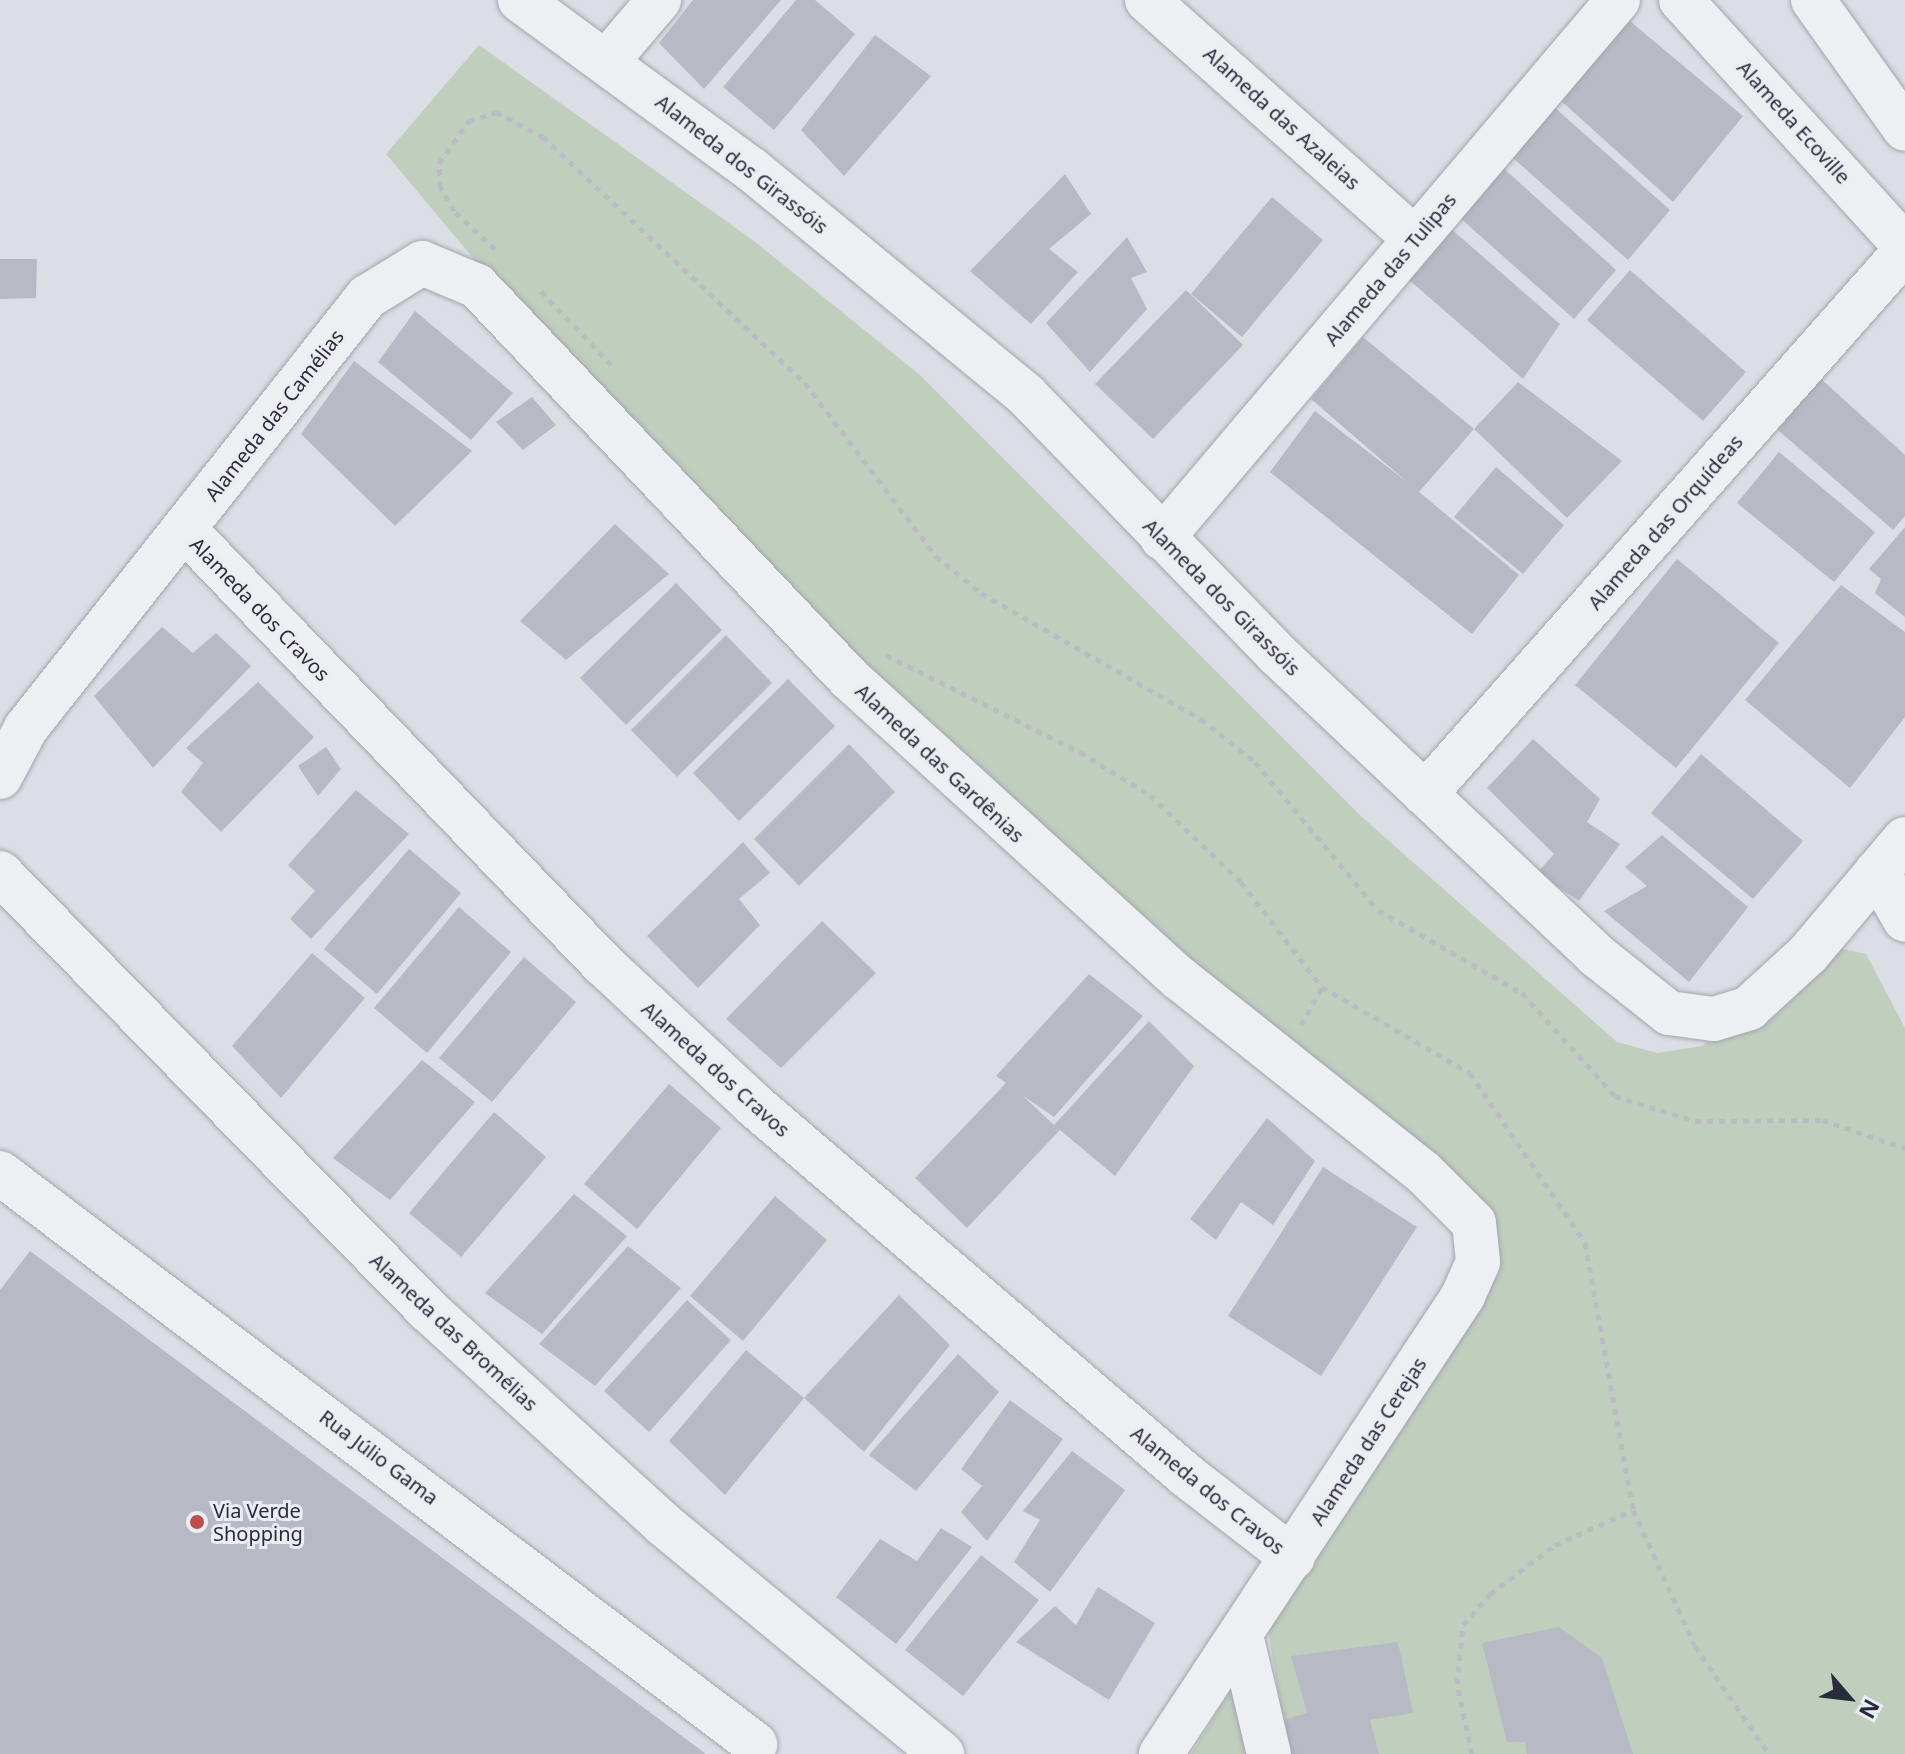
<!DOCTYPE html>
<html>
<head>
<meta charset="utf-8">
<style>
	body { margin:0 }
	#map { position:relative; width:1905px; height:1754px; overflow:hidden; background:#dcdee5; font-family:"Noto Sans",sans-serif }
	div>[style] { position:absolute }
	.green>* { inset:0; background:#c0cebe }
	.building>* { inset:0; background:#b7bac4 }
	.path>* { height:5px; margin-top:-2.5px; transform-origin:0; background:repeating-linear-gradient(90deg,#bbbcc3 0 6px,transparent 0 12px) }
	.roads { filter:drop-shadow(0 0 2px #a2a5ae) drop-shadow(0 0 2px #a2a5ae) }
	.minor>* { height:44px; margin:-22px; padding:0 22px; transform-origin:22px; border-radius:22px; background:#eeeff3 }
	.dots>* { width:22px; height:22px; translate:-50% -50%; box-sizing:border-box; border:4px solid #ebedf3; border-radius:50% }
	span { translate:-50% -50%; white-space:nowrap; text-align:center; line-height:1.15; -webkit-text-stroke:6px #ebedf3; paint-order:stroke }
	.street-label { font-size:20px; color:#282b39 }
	.poi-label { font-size:20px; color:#282b39 }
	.left { translate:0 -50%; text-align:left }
	.north { position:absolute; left:1809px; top:1658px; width:80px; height:80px; -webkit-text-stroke:6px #ebedf3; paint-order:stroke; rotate:118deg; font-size:22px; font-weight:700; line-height:32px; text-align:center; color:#282b39 }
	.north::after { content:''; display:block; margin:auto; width:28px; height:36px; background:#282b39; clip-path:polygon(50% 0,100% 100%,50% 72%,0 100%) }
</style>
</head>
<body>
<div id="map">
	<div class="green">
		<i style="clip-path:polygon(479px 45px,754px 241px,920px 375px,1363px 818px,1617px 1042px,1657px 1053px,1702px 1046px,1836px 947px,1866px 954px,1905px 1028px,1905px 1754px,1288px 1754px,1268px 1630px,1494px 1261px,933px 745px,488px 276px,386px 154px)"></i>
		<i style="clip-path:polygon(1232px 1688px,1247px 1754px,1191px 1754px)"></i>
	</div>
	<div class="building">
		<i style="clip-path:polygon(693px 0,781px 0,704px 89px,659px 43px)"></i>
		<i style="clip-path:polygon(796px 0,815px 0,855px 34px,774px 130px,723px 87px)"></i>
		<i style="clip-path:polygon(1630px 21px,1743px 116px,1673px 202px,1558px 98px)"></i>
		<i style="clip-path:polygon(875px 35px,931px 76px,844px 176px,801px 130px)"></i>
		<i style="clip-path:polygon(1554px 107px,1670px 210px,1628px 260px,1513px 158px)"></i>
		<i style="clip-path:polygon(1501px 166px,1616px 270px,1574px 319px,1460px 218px)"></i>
		<i style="clip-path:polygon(1065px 174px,1091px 214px,1049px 249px,1078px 272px,1031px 324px,970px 271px)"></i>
		<i style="clip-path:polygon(1272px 197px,1323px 240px,1242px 337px,1191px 294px)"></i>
		<i style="clip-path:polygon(1449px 227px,1560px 324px,1523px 379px,1408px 279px)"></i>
		<i style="clip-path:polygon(1127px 237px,1147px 272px,1131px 278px,1147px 309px,1090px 372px,1046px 323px)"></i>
		<i style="clip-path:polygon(0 259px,37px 259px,36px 298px,0 299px)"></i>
		<i style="clip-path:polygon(1630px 270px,1746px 372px,1703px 421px,1587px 320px)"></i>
		<i style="clip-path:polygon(1186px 290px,1243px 345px,1153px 439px,1095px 384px)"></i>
		<i style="clip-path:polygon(415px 311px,513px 393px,471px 440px,378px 362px)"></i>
		<i style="clip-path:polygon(1363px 337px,1474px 429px,1419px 492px,1519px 575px,1472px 634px,1270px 472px,1315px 411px,1407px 482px,1311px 399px)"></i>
		<i style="clip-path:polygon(354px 361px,472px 451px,395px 526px,301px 434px)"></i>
		<i style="clip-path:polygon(1820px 378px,1905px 455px,1905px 516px,1893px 530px,1778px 430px)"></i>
		<i style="clip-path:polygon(1518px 382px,1622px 461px,1567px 518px,1474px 429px)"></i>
		<i style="clip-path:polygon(532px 397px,556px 425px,523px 450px,496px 422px)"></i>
		<i style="clip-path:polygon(1779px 452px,1875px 532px,1834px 582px,1737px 503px)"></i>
		<i style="clip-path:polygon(1496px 467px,1564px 525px,1523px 574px,1454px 517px)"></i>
		<i style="clip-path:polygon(615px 524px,669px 574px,566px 660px,520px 621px)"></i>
		<i style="clip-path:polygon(1905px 527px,1905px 617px,1875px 593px,1881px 579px,1869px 569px)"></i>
		<i style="clip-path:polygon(1677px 559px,1779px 643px,1676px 768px,1575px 685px)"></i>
		<i style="clip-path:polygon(676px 583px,722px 630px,626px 725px,580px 678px)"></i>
		<i style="clip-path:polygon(1841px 585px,1905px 632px,1905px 717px,1850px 788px,1745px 700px)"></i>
		<i style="clip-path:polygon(162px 627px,193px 653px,216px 633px,251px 666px,153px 768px,94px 696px)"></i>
		<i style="clip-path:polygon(726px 635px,772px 683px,677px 777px,631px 730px)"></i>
		<i style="clip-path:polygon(788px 679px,835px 726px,739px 821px,693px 773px)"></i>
		<i style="clip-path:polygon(258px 682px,314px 737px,221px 832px,181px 792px,203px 763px,186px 748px)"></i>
		<i style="clip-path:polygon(1533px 739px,1600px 799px,1587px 822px,1620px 844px,1579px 901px,1537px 873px,1554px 854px,1487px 788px)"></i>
		<i style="clip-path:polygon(849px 744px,895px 792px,799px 886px,754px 839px)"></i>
		<i style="clip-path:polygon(326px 747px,341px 769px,318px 796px,298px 766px)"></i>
		<i style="clip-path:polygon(1701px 754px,1803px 841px,1753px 899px,1651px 813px)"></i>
		<i style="clip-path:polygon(356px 790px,409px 834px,311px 939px,290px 919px,315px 891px,288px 865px)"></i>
		<i style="clip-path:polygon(1662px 835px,1748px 907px,1689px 982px,1604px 911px,1647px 886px,1625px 867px)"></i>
		<i style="clip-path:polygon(743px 842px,770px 873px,739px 899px,760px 925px,698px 988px,647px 936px)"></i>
		<i style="clip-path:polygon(409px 849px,461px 893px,377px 994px,324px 949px)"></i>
		<i style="clip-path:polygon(459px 907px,511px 952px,427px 1053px,374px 1008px)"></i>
		<i style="clip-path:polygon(822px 921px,876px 973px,781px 1068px,726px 1019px)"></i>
		<i style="clip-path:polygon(312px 953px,365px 998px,281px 1098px,232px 1046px)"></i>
		<i style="clip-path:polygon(524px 957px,576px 1002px,492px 1102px,439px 1058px)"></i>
		<i style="clip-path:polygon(1089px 974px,1143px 1016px,1054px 1117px,1022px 1095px,1054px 1125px,1149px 1021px,1194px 1066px,1115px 1176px,1060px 1130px,967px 1228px,915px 1178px,1006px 1083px,996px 1076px)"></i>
		<i style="clip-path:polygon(422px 1060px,475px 1102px,390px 1200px,333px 1158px)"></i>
		<i style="clip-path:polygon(669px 1084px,721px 1128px,637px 1229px,584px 1184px)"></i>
		<i style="clip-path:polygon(494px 1112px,546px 1157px,461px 1257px,409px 1213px)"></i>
		<i style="clip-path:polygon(1267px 1118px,1315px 1161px,1273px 1225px,1241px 1202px,1216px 1240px,1190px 1219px)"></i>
		<i style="clip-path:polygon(1323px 1167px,1417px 1227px,1321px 1376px,1228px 1316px)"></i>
		<i style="clip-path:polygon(574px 1194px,627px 1236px,542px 1334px,485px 1293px)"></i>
		<i style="clip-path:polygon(775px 1196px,827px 1240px,743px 1341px,690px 1296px)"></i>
		<i style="clip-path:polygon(628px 1246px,681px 1288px,595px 1386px,539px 1344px)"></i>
		<i style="clip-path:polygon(30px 1251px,706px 1754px,0 1754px,0 1290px)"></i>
		<i style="clip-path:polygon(899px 1295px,950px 1345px,864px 1452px,804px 1398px)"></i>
		<i style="clip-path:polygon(687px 1300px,731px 1340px,649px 1432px,604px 1391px)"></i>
		<i style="clip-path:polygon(746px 1350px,804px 1398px,725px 1495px,669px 1441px)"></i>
		<i style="clip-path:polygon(958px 1354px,999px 1392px,916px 1491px,869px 1455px)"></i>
		<i style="clip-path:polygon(1010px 1400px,1063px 1439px,987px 1541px,961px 1512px,982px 1486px,961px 1469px)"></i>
		<i style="clip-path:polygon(1072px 1451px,1125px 1490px,1050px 1592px,1014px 1562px,1040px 1520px,1023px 1511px)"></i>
		<i style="clip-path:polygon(941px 1528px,972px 1547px,896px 1644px,836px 1597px,880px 1539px,917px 1561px)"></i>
		<i style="clip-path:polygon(981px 1555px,1039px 1600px,963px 1696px,905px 1650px)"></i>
		<i style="clip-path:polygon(1098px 1587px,1155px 1623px,1109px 1700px,1016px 1642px,1055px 1606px,1076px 1625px)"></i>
		<i style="clip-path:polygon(1559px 1627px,1602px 1658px,1633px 1754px,1527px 1754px,1525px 1742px,1507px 1742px,1482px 1643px)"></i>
		<i style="clip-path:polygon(1398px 1642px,1413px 1713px,1370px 1720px,1379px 1754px,1288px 1754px,1280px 1721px,1307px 1713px,1291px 1656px)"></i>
	</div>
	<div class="path">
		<i style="left:495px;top:249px;width:56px;rotate:-137.2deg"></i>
		<i style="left:454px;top:211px;width:28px;rotate:-120deg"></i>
		<i style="left:440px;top:187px;width:24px;rotate:-92deg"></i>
		<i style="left:439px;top:163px;width:52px;rotate:-54.5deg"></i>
		<i style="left:469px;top:121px;width:28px;rotate:-18deg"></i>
		<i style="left:496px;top:112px;width:53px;rotate:28deg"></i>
		<i style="left:543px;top:137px;width:359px;rotate:43.2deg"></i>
		<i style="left:805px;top:383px;width:217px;rotate:52.9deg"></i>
		<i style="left:936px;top:556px;width:58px;rotate:39.4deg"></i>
		<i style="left:981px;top:593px;width:254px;rotate:29.8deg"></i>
		<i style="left:1201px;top:719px;width:69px;rotate:38.5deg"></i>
		<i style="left:1255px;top:762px;width:192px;rotate:50.3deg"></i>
		<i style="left:1378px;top:910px;width:166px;rotate:30deg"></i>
		<i style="left:1522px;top:993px;width:139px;rotate:47.9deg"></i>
		<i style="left:1615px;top:1096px;width:84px;rotate:17.4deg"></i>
		<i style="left:1695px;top:1121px;width:127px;rotate:-0.5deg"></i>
		<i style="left:1822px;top:1120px;width:88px;rotate:18.6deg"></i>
		<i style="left:541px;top:291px;width:106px;rotate:46.5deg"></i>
		<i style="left:886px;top:655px;width:217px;rotate:26.6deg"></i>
		<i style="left:1080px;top:752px;width:82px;rotate:31.6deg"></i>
		<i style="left:1150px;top:795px;width:126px;rotate:43.7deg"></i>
		<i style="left:1241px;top:882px;width:133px;rotate:52.4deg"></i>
		<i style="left:1322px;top:987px;width:171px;rotate:30.2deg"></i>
		<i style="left:1470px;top:1073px;width:205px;rotate:55.9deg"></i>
		<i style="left:1585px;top:1243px;width:271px;rotate:79.8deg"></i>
		<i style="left:1633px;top:1510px;width:149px;rotate:65.5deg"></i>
		<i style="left:1695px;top:1646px;width:131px;rotate:55.6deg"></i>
		<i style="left:1301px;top:1025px;width:43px;rotate:-61.1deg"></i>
		<i style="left:1472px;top:1754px;width:72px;rotate:-102.1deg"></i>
		<i style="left:1457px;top:1684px;width:59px;rotate:-84.2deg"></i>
		<i style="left:1463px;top:1625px;width:41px;rotate:-48.9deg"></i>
		<i style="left:1490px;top:1594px;width:81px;rotate:-37deg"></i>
		<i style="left:1555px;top:1545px;width:85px;rotate:-24.2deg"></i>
	</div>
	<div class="roads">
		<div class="minor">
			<i style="left:520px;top:0;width:286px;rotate:36.2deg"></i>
			<i style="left:751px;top:169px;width:357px;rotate:39.4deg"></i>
			<i style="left:1027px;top:396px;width:359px;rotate:45.9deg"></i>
			<i style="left:1277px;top:654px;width:439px;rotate:43.3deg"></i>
			<i style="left:1596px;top:955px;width:93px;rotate:38.5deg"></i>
			<i style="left:1669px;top:1013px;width:45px;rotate:7.6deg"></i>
			<i style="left:1714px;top:1019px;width:37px;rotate:-17deg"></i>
			<i style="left:1749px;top:1008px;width:80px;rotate:-42.5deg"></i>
			<i style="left:1808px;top:954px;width:150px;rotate:-49.9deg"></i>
			<i style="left:1147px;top:0;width:359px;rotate:41.7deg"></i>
			<i style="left:1681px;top:0;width:333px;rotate:47.7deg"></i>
			<i style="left:1813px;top:0;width:158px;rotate:54.5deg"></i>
			<i style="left:608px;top:60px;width:79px;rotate:-49.6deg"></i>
			<i style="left:185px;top:530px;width:603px;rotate:46.08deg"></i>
			<i style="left:603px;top:964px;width:207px;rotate:43deg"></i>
			<i style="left:754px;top:1105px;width:569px;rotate:40.58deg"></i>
			<i style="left:1186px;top:1475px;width:135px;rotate:37.8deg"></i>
			<i style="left:1162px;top:538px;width:705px;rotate:-49.72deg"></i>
			<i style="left:0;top:777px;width:55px;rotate:-62deg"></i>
			<i style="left:26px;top:728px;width:550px;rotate:-51.65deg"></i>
			<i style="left:367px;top:297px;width:65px;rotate:-31.7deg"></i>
			<i style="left:422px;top:263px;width:60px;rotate:22.7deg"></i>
			<i style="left:477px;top:286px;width:540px;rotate:46.5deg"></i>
			<i style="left:849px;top:678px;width:446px;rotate:42.3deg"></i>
			<i style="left:1179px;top:978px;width:312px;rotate:38.5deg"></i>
			<i style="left:1423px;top:1172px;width:72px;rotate:45deg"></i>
			<i style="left:1474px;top:1223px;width:39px;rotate:84deg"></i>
			<i style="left:1478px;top:1262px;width:37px;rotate:114deg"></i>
			<i style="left:1463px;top:1296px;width:549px;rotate:123.4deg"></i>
			<i style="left:1425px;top:794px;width:725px;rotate:-48.52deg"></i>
			<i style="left:1877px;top:871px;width:56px;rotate:60.3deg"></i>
			<i style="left:0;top:873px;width:612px;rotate:45.6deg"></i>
			<i style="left:428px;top:1310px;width:318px;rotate:42.3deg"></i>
			<i style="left:663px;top:1524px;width:362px;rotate:39.5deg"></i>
			<i style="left:0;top:1173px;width:947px;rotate:37.1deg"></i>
			<i style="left:1241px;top:1635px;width:122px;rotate:76.8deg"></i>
		</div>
	</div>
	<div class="dots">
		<i style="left:197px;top:1522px;background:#be4e4d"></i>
	</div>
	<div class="street-label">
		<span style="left:1282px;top:118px;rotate:42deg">Alameda das Azaleias</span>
		<span style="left:1794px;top:122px;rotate:48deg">Alameda Ecoville</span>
		<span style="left:742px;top:164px;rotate:38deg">Alameda dos Girassóis</span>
		<span style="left:1390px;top:269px;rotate:-50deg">Alameda das Tulipas</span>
		<span style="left:274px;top:415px;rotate:-52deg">Alameda das Camélias</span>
		<span style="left:1665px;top:522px;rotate:-49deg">Alameda das Orquídeas</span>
		<span style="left:1222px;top:597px;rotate:45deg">Alameda dos Girassóis</span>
		<span style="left:260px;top:609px;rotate:46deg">Alameda dos Cravos</span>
		<span style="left:940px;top:763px;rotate:43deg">Alameda das Gardênias</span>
		<span style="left:716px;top:1069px;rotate:42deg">Alameda dos Cravos</span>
		<span style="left:454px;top:1332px;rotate:43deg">Alameda das Bromélias</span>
		<span style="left:1368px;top:1441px;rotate:-57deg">Alameda das Cerejas</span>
		<span style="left:379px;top:1457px;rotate:37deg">Rua Júlio Gama</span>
		<span style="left:1208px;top:1490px;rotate:39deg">Alameda dos Cravos</span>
	</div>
	<div class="poi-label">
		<span class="left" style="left:213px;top:1522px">Via Verde<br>Shopping</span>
	</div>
	<div class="north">N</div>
</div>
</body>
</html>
